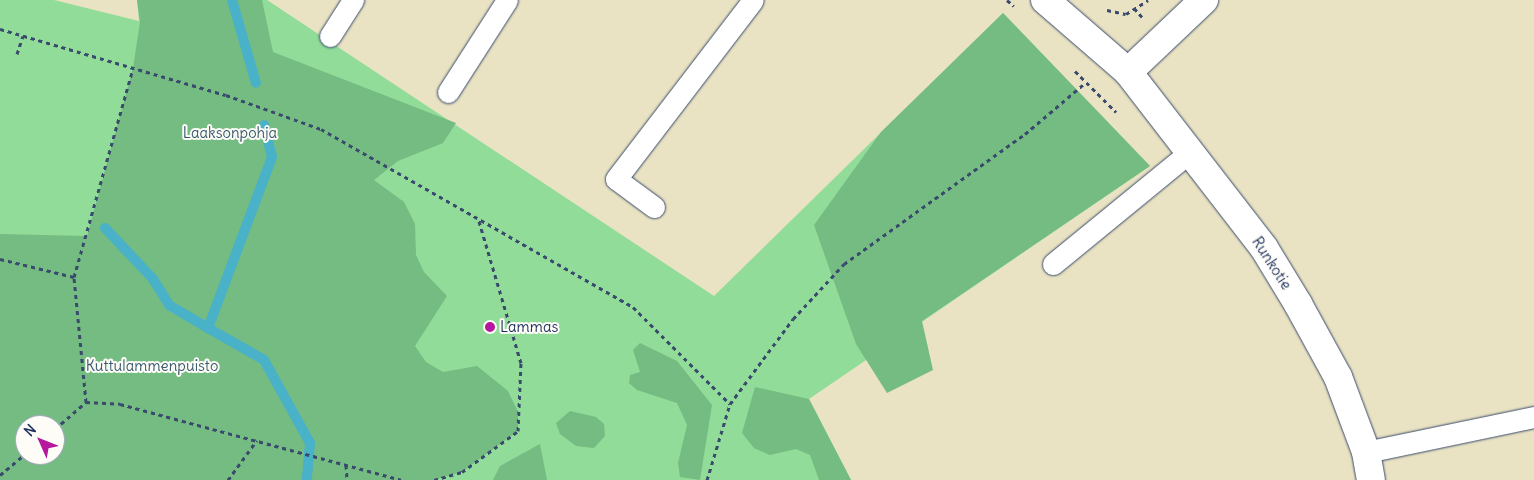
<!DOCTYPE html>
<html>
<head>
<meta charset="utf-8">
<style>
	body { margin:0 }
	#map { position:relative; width:1534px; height:480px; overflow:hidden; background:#e9e3c3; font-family:Delius,sans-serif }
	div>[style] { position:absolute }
	.green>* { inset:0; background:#91dc99 }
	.forest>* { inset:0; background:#74bc81 }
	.stream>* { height:10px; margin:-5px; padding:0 5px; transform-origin:5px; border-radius:5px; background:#49b1c8 }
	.path>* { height:3px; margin-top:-1.5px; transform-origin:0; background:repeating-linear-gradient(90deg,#3a4a6d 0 4px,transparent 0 8px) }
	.roads { filter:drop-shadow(0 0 1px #3a4a6d) drop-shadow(0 0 1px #3a4a6d) }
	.service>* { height:21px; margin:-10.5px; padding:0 10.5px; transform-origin:10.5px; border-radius:10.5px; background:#fff }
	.minor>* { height:28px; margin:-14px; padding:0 14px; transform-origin:14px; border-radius:14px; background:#fff }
	.tertiary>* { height:28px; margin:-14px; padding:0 14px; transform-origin:14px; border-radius:14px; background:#fff }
	.dots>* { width:14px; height:14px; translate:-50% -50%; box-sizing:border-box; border:2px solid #fdfcf7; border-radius:50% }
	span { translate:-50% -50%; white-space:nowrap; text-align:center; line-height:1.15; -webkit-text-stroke:4px #fdfcf7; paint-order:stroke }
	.park-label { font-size:15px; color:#385a6d }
	.street-label { font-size:15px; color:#1b2f5e }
	.poi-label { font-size:15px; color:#1b2f5e }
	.left { translate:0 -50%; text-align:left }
	.north { position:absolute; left:15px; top:415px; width:50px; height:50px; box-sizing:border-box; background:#fdfcf7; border:1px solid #a3aaba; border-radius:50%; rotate:314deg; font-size:14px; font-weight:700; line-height:20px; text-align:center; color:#1b2f5e }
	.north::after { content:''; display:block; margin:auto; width:18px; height:22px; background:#b5179e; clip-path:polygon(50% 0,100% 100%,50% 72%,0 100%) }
</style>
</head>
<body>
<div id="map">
	<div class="green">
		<i style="clip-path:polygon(evenodd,0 0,54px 0,139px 21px,137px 0,267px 0,714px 296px,1003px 13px,1150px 166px,809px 399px,851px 480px,0 480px,0 0,25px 425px,55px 425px,55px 455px,25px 455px,25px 425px)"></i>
	</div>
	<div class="forest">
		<i style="clip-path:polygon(evenodd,137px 0,262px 0,273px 52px,456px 123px,443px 143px,398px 161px,374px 180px,404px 202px,415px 224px,416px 255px,424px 272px,447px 296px,415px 346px,426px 362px,443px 372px,477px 366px,508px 391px,518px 412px,518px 431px,462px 472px,434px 480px,0 480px,0 234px,87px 236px,133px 68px,140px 22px,137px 0,25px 425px,55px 425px,55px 455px,25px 455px,25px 425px)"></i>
		<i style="clip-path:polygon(1003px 13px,1150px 166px,922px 321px,933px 370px,887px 393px,856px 344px,814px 225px,881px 132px)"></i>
		<i style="clip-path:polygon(640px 343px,677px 361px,712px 405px,700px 480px,680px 477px,678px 463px,687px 425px,677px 403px,637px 390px,629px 383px,630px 375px,640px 372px,633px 350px)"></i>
		<i style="clip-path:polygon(755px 387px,809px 399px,851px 480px,819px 480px,810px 455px,796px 449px,770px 455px,754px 448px,742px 433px)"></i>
		<i style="clip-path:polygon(570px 411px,596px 417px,604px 424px,605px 436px,594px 448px,576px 446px,560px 434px,556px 423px)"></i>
		<i style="clip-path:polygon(540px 444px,547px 480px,493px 480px,500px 466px)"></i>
	</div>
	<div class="stream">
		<i style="left:232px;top:0;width:86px;rotate:73.9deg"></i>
		<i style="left:264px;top:125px;width:33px;rotate:76deg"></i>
		<i style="left:272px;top:157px;width:183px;rotate:110.5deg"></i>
		<i style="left:208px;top:328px;width:64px;rotate:29.7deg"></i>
		<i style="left:264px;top:360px;width:95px;rotate:61deg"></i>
		<i style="left:310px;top:443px;width:37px;rotate:95deg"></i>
		<i style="left:105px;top:228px;width:70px;rotate:46.7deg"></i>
		<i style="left:153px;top:279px;width:31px;rotate:58deg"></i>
		<i style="left:169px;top:305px;width:45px;rotate:30.5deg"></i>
	</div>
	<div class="path">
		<i style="left:1007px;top:0;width:9px;rotate:41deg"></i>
		<i style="left:1134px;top:8px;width:12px;rotate:48deg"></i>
		<i style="left:1107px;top:10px;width:19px;rotate:12deg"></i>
		<i style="left:1126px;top:14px;width:26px;rotate:-32deg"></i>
		<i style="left:0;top:29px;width:235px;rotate:16.3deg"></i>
		<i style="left:226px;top:95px;width:101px;rotate:19.7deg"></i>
		<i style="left:321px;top:129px;width:359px;rotate:29.7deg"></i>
		<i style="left:633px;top:307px;width:137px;rotate:45deg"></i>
		<i style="left:730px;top:404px;width:106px;rotate:-53.5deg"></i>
		<i style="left:793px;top:319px;width:75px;rotate:-47.2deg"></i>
		<i style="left:844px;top:264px;width:223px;rotate:-35.7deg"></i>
		<i style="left:1025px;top:134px;width:79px;rotate:-40.4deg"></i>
		<i style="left:17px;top:54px;width:19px;rotate:-72deg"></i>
		<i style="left:1075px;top:71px;width:58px;rotate:45deg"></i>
		<i style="left:0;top:259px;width:76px;rotate:13.7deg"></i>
		<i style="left:86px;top:402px;width:126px;rotate:-95.5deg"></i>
		<i style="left:74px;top:277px;width:217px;rotate:-74.2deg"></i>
		<i style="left:55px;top:429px;width:41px;rotate:-41.1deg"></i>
		<i style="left:86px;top:402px;width:34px;rotate:3deg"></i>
		<i style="left:120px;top:404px;width:291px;rotate:15.1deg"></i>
		<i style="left:346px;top:465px;width:15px;rotate:86deg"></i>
		<i style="left:0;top:475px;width:33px;rotate:-40deg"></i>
		<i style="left:228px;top:480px;width:49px;rotate:-54.1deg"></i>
		<i style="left:434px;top:480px;width:29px;rotate:-16deg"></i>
		<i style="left:462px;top:472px;width:69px;rotate:-36.2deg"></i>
		<i style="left:518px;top:431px;width:68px;rotate:-87.5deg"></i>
		<i style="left:521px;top:363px;width:151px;rotate:-106.5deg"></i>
		<i style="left:707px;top:480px;width:79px;rotate:-73.2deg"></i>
	</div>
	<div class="roads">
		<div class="service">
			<i style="left:330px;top:36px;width:43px;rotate:-57.4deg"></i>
			<i style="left:448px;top:92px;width:109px;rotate:-57.3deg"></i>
			<i style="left:654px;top:207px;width:47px;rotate:-143.6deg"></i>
			<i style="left:616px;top:179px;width:225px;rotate:-52.6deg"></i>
			<i style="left:1053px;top:264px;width:177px;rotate:-39.3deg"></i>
			<i style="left:1366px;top:452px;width:172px;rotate:-11.8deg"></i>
		</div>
		<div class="minor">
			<i style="left:1128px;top:72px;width:222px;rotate:52.3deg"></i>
			<i style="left:1264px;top:248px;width:66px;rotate:58.7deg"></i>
			<i style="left:1298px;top:304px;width:83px;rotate:61.3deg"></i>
			<i style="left:1338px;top:377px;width:80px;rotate:69.5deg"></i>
			<i style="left:1366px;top:452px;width:28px;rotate:80deg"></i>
		</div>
		<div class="tertiary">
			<i style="left:1045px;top:0;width:110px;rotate:40.9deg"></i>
			<i style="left:1128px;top:72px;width:105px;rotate:-43.5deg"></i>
		</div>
	</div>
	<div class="dots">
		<i style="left:490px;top:327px;background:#b5179e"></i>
	</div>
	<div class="park-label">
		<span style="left:230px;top:133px">Laaksonpohja</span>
		<span style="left:152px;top:366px">Kuttulammenpuisto</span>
	</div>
	<div class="street-label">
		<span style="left:1272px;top:263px;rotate:57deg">Runkotie</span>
	</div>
	<div class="poi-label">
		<span class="left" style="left:500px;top:327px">Lammas</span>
	</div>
	<div class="north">N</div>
</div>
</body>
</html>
